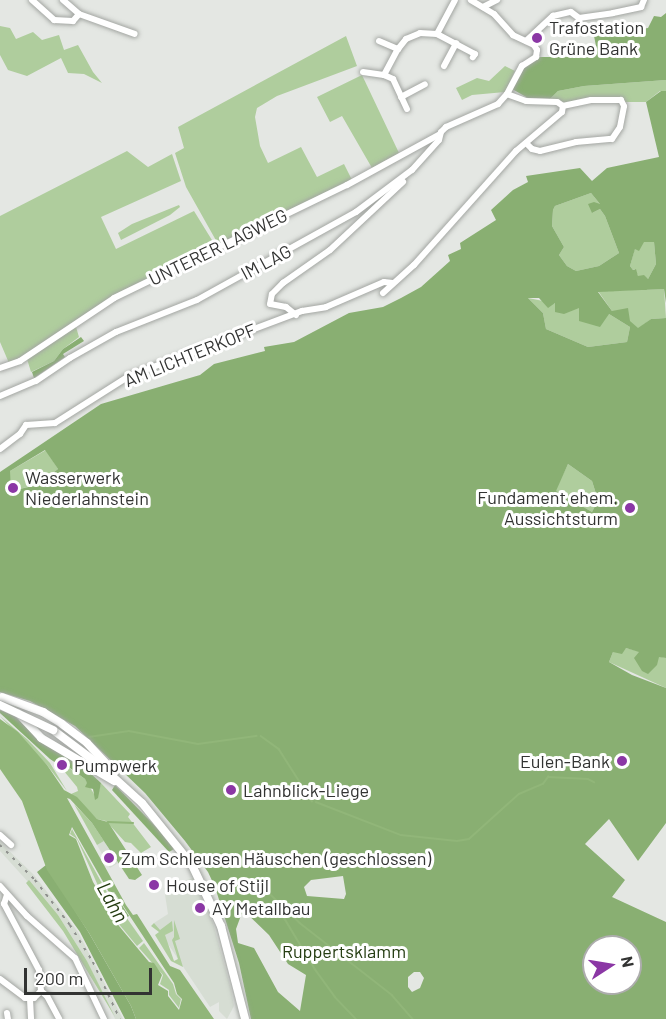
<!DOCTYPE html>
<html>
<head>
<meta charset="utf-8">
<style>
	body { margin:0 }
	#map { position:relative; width:666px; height:1019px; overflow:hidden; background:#e4e7e3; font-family:Barlow,sans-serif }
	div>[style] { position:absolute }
	.built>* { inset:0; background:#d6ddd3 }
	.green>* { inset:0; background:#afcd9d }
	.forest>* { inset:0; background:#89af72 }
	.water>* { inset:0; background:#91b679 }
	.stream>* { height:1.5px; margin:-0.75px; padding:0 0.75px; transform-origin:0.75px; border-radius:0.75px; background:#91b679 }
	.roads { filter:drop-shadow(0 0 2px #a3a6a2) drop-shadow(0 0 2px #a3a6a2) }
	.minor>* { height:6px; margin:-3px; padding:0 3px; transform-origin:3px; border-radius:3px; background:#fff }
	.major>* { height:8px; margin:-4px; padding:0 4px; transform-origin:4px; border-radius:4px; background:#fff }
	.rail>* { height:1.5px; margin-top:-0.75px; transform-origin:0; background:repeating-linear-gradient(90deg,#8e908d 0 3px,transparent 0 9px) }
	.bridges { filter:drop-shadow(0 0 2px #a3a6a2) drop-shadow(0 0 2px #a3a6a2) }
	.major-bridge>* { height:8px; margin:-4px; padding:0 4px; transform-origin:4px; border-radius:4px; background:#fff }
	.dots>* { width:16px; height:16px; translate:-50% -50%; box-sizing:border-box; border:3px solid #fff; border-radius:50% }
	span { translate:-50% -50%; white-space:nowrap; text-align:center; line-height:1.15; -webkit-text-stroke:6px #fff; paint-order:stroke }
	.poi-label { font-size:18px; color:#323332 }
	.left { translate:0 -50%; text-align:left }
	.right { translate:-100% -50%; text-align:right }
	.street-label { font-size:18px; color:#323332 }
	.park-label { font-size:18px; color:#253d12 }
	.water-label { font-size:20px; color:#233b10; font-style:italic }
	.north { position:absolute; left:582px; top:935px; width:60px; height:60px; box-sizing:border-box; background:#fff; border:2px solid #adadad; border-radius:50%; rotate:78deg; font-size:16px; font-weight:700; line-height:24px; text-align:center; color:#323332 }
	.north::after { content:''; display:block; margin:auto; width:21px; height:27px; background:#8b37a5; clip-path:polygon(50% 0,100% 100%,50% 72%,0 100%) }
	.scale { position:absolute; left:24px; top:968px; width:128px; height:27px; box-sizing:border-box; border:3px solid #323332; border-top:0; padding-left:8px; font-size:18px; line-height:21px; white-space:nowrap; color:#323332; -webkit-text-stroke:4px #fff; paint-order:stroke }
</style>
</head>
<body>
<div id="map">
	<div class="built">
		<i style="clip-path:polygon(104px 841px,118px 863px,110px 868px,97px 845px)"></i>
		<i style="clip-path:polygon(0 842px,34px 875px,78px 932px,123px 1019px,115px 1019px,87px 961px,58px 915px,0 851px)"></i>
		<i style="clip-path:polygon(193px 878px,213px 923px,231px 989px,234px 1006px,227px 1019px,219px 1011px,219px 1002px,210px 1007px,154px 923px,168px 914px,164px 888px)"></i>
	</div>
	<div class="green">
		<i style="clip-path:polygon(0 26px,10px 28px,16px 39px,33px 32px,42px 40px,59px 35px,64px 50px,78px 45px,93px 72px,102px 83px,84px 74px,68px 73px,61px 58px,27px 76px,8px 70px,0 55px)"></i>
		<i style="clip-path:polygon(346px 36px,357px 66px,277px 96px,257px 108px,255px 117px,260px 146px,268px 163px,301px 147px,317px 177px,344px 164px,352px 180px,218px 244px,186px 187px,175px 153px,184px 148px,178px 127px)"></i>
		<i style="clip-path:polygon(505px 66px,515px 71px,505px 92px,472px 95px,462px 100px,456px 88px,477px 78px,489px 81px)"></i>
		<i style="clip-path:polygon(362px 75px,399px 153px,372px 168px,342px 116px,330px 122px,317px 97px)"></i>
		<i style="clip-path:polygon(666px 80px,666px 91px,660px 91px,646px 102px,593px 102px,566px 107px,550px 99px,558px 91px,584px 86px)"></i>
		<i style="clip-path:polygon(127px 151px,148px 167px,172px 154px,181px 181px,101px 217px,116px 249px,194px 211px,215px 245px,173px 264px,20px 359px,9px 363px,0 342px,0 216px)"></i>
		<i style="clip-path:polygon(591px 193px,600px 204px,592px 213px,600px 209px,605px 216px,619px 253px,599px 266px,576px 271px,567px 266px,559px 255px,564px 247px,552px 226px,553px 210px,555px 206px)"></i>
		<i style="clip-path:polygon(179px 205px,180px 207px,170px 215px,121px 240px,118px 233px,132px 224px)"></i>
		<i style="clip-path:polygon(644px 241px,654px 242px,656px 264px,648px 279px,638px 276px,635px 269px,633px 270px,630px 266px,635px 248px)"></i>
		<i style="clip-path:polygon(664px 289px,666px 318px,651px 319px,638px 329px,612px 311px,598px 291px)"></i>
		<i style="clip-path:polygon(528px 298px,609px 314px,630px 327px,627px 342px,588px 347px,546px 329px,543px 313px)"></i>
		<i style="clip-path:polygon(76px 327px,79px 337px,63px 349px,54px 361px,31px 372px,27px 359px)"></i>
		<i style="clip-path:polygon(46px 450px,58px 469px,37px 485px,10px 491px,10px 471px)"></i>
		<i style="clip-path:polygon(568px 464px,592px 481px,598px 500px,592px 512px,555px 491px)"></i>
		<i style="clip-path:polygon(626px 648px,666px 658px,666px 688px,609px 662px,613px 652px)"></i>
		<i style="clip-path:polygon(0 716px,28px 740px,50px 763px,67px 791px,47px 765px)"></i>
		<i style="clip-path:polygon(62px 763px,85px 779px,94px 794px,98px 794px,101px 783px,130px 814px,128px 817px,151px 847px,141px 853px,131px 843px,125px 842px,106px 821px,97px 819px,71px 794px,78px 791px,77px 787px,59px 765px)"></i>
		<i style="clip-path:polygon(74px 804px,92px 823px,104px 841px,97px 845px)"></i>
		<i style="clip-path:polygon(72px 829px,109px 896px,104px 899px,77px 839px,70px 834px)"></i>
		<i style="clip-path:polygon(29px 880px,58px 915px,87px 961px,115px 1017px,63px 931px,26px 883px)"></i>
		<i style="clip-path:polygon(126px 917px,143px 941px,137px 946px,118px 923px)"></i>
		<i style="clip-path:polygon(174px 920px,180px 939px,175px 941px,183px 967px,171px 961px,155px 935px,159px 932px,151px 926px,154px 923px,160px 930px,172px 921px,173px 931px,165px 935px,174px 961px,178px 959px,172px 940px,174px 937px)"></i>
		<i style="clip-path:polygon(144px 943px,173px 984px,176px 994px,181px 999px,179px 1008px,169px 995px,169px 990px,160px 984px,163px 975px,139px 948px)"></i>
	</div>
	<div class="forest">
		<i style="clip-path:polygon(666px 13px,666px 80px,584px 86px,558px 91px,550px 99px,528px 98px,512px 89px,518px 74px,536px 57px,567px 57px,574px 50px,596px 46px,594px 36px,648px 28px,654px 16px,661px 17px)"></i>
		<i style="clip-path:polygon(evenodd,661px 91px,666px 91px,666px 303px,664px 289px,598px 292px,612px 311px,628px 308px,630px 321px,638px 328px,651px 319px,666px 318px,666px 658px,659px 657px,657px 665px,648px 674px,642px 671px,634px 658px,639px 652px,626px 648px,622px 654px,613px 652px,609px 662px,632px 675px,666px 688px,666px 823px,638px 861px,609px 819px,585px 844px,625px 880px,612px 897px,666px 922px,666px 1019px,251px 1019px,239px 963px,215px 887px,208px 872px,185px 841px,145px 793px,75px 726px,30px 701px,0 692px,0 472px,101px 404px,200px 375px,214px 364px,265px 351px,264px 347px,294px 342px,349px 313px,383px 307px,401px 298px,421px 287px,450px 261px,448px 255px,461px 249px,460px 243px,496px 220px,491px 210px,513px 190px,528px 182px,526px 176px,580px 168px,592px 181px,607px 168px,659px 157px,646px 102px,661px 91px,591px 193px,600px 204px,594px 202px,588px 204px,592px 213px,600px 209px,605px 216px,619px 253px,599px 266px,576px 271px,567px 266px,559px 255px,564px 247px,552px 226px,553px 210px,555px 206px,591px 193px,661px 91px,644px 242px,654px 242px,656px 264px,648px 279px,644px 275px,638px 276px,636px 269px,633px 270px,630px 266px,635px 249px,639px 251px,644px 242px,661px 91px,528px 298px,539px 298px,548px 308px,555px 303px,555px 312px,564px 314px,579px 308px,579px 321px,600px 327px,609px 314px,630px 327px,627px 342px,588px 347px,546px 329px,543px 313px,528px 298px,661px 91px,45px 450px,58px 469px,37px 485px,11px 491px,10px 471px,45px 450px,661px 91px,568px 464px,592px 481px,598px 500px,592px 512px,556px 491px,568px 464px,661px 91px,343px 876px,346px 894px,344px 899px,307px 896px,304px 887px,311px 880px,343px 876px,661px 91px,243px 910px,269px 935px,288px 964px,306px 975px,300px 1011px,278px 992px,254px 948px,238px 943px,236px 929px,243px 910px,661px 91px,594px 947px,630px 947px,630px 983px,594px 983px,594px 947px,661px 91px,414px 972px,420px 972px,424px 978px,420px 988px,412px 992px,408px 987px,408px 977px,414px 972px)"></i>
		<i style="clip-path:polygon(81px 337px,84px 341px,63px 354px,65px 357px,34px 378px,32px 372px,54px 361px,63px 349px)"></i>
		<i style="clip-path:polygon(0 710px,17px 717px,37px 739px,87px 770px,101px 783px,98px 798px,95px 800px,93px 789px,85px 787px,87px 783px,85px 779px,63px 763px,59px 765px,50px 759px,0 713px)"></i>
		<i style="clip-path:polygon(115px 785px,157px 828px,174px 849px,169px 852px,112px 790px)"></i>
		<i style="clip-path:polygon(46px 865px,89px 933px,131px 1006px,136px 1019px,125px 1019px,80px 932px,37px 872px)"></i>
		<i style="clip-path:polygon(114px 893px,129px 916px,118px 923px,104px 899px)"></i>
	</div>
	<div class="water">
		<i style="clip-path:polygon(evenodd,0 719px,18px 732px,47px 765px,64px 790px,77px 797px,97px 819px,108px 822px,142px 875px,135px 880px,129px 879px,92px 823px,70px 799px,67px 798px,126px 905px,133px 915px,137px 914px,170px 966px,180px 970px,214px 1019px,136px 1019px,131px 1006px,89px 933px,47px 870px,22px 801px,0 769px,0 719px,72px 827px,110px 894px,114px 892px,174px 983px,177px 994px,182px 999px,179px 1010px,168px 996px,168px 991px,158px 985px,162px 975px,154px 963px,149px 962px,119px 926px,93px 882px,76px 839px,69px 835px,72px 827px)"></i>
	</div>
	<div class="stream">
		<i style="left:261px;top:736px;width:22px;rotate:36deg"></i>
		<i style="left:279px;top:749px;width:62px;rotate:57.6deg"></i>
		<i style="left:89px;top:737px;width:40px;rotate:-8.5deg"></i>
		<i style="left:129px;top:731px;width:70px;rotate:10.7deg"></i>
		<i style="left:198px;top:744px;width:59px;rotate:-7.9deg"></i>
		<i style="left:316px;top:802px;width:91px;rotate:21.2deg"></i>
		<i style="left:401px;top:835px;width:56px;rotate:6.1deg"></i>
		<i style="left:457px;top:841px;width:12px;rotate:-9deg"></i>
		<i style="left:469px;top:839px;width:67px;rotate:-42deg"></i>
		<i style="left:519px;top:794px;width:26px;rotate:-23deg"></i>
		<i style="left:543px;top:784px;width:9px;rotate:-54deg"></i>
		<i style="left:548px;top:777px;width:40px;rotate:2.9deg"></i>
		<i style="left:588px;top:779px;width:7px;rotate:27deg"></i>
		<i style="left:108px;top:822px;width:25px;rotate:2deg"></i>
		<i style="left:247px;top:878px;width:22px;rotate:32deg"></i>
		<i style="left:266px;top:890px;width:47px;rotate:44.1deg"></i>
		<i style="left:300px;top:923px;width:117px;rotate:38deg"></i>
		<i style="left:392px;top:995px;width:32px;rotate:49deg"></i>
		<i style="left:284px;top:906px;width:13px;rotate:86deg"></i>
		<i style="left:285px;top:919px;width:58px;rotate:59deg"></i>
		<i style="left:315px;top:969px;width:34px;rotate:54deg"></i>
		<i style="left:335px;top:997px;width:30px;rotate:46deg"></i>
	</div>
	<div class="roads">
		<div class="minor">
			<i style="left:32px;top:0;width:30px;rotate:42deg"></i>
			<i style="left:54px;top:20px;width:19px;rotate:3deg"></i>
			<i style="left:73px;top:21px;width:9px;rotate:-49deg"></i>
			<i style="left:63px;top:0;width:21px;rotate:41deg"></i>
			<i style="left:79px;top:14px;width:59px;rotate:19.7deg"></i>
			<i style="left:483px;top:7px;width:16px;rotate:-27deg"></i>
			<i style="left:437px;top:34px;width:43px;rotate:27.8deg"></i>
			<i style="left:475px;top:54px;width:4px;rotate:124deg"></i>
			<i style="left:379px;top:41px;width:21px;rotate:23deg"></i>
			<i style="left:526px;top:41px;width:37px;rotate:-43deg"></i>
			<i style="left:553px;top:16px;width:18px;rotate:-13deg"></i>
			<i style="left:571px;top:12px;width:10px;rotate:37deg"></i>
			<i style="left:579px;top:18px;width:34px;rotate:-8deg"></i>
			<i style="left:613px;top:13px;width:29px;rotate:-12deg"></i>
			<i style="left:641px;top:7px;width:8px;rotate:-67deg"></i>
			<i style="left:444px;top:66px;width:26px;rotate:-62deg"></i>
			<i style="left:363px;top:72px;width:21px;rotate:8deg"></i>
			<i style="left:384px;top:75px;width:30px;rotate:-62deg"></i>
			<i style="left:398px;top:49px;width:13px;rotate:-51deg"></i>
			<i style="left:406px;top:39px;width:15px;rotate:-23deg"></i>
			<i style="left:420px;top:33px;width:17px;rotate:3deg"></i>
			<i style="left:437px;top:34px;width:38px;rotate:-62deg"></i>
			<i style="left:384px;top:75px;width:10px;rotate:24deg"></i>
			<i style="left:393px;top:79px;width:33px;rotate:65deg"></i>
			<i style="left:401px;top:97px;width:27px;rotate:-28deg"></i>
			<i style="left:526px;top:143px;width:8px;rotate:45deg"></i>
			<i style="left:532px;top:149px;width:8px;rotate:14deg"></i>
			<i style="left:540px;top:151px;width:37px;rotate:-14deg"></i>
			<i style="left:576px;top:142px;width:36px;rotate:-5deg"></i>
			<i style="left:612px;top:139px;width:14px;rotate:-56deg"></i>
			<i style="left:620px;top:127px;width:21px;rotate:-79deg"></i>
			<i style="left:624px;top:106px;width:7px;rotate:-117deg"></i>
			<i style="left:621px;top:100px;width:30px;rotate:180deg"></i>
			<i style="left:591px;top:100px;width:29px;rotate:168deg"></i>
			<i style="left:383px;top:293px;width:42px;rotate:-42.1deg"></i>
			<i style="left:414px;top:265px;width:153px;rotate:-48.2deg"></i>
			<i style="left:516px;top:151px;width:60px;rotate:-40.3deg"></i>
			<i style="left:562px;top:112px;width:6px;rotate:-81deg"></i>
			<i style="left:563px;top:106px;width:7px;rotate:-146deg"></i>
			<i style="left:557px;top:102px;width:31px;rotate:-178deg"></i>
			<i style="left:526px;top:101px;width:20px;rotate:-160deg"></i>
			<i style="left:296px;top:315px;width:13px;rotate:-141deg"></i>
			<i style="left:286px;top:307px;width:16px;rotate:-169deg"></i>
			<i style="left:270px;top:304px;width:10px;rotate:-79deg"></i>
			<i style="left:272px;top:294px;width:16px;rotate:-45deg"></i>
			<i style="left:283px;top:283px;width:57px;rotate:-35.1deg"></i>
			<i style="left:330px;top:250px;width:100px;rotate:-43deg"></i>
			<i style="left:0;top:368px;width:21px;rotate:-19deg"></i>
			<i style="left:20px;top:361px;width:113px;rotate:-33.8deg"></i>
			<i style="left:114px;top:298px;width:259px;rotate:-25.9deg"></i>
			<i style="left:347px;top:185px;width:106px;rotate:-28.7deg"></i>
			<i style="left:0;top:396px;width:39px;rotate:-23deg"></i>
			<i style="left:36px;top:381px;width:41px;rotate:-34.1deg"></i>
			<i style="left:70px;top:358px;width:53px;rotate:-29.5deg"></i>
			<i style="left:116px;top:332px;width:87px;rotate:-21.6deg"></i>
			<i style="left:197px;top:300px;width:182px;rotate:-29deg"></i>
			<i style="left:356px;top:212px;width:70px;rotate:-36.9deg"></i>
			<i style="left:412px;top:170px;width:40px;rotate:-48deg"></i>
			<i style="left:439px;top:140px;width:8px;rotate:-76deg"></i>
			<i style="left:441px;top:132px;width:7px;rotate:-45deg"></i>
			<i style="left:446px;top:127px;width:57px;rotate:-23.9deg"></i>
			<i style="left:498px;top:104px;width:13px;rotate:-48deg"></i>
			<i style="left:507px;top:94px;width:32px;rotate:-62deg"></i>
			<i style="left:522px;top:66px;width:17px;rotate:-33deg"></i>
			<i style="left:536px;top:57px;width:7px;rotate:-82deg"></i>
			<i style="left:537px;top:50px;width:6px;rotate:-121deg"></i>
			<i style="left:534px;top:45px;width:23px;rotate:-155deg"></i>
			<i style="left:513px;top:35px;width:28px;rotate:-132deg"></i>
			<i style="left:494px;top:14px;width:27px;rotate:-149deg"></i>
			<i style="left:0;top:449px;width:25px;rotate:-37deg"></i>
			<i style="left:20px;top:434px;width:11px;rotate:-56deg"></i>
			<i style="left:26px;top:425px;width:29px;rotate:-4deg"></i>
			<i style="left:55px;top:423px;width:88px;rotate:-32.4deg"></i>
			<i style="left:129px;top:376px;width:185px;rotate:-20.6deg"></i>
			<i style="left:302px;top:311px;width:24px;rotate:-9deg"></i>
			<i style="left:326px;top:307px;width:63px;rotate:-23.3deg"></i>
			<i style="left:384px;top:282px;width:9px;rotate:6deg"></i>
			<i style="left:0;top:835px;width:15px;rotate:42deg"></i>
			<i style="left:0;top:886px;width:40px;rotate:48deg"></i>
			<i style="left:27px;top:916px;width:64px;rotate:41.2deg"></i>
			<i style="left:75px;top:958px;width:68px;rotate:64.6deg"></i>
			<i style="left:0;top:979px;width:31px;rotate:37deg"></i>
			<i style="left:25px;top:998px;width:9px"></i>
			<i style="left:34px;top:998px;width:10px;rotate:-45deg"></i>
			<i style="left:41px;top:991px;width:21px;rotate:-95deg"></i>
			<i style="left:39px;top:970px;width:75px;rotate:-117.9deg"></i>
			<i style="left:4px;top:904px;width:9px;rotate:-72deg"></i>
			<i style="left:41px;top:991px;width:8px;rotate:40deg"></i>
			<i style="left:47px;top:996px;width:26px;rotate:62deg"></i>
			<i style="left:30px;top:999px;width:20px;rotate:87deg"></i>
			<i style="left:7px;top:1013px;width:6px;rotate:81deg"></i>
		</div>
		<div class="major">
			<i style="left:2px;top:697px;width:44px;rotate:20.1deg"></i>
			<i style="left:43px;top:712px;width:22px;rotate:32deg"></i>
			<i style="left:62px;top:724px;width:31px;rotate:37deg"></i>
			<i style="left:87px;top:743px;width:40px;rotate:47deg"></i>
			<i style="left:18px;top:713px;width:34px;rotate:47deg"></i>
			<i style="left:41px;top:738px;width:85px;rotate:30.5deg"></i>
			<i style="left:53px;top:730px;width:60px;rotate:36.9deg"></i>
			<i style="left:101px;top:766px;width:55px;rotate:42.1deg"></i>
			<i style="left:142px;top:803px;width:80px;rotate:51.1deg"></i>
			<i style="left:192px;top:865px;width:68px;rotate:64.6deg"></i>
			<i style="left:221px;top:926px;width:96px;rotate:75.5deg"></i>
		</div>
	</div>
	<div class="rail">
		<i style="left:0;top:845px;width:49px;rotate:45deg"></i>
		<i style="left:35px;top:880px;width:57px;rotate:52.1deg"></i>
		<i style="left:70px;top:925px;width:44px;rotate:58.1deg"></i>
		<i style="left:93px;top:962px;width:63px;rotate:64.7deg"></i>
	</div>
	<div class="bridges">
		<div class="major-bridge">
			<i style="left:0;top:705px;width:59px;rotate:25.3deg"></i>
		</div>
	</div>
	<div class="dots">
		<i style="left:537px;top:38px;background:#8b37a5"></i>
		<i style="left:13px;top:488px;background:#8b37a5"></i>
		<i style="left:630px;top:508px;background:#8b37a5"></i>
		<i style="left:622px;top:761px;background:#8b37a5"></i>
		<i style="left:62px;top:765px;background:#8b37a5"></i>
		<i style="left:231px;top:790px;background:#8b37a5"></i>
		<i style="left:109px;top:858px;background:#8b37a5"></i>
		<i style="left:154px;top:885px;background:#8b37a5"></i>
		<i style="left:200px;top:908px;background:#8b37a5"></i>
	</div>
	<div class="poi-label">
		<span class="left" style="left:549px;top:38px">Trafostation<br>Grüne Bank</span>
		<span class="left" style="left:25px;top:488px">Wasserwerk<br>Niederlahnstein</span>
		<span class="right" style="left:618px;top:508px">Fundament ehem.<br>Aussichtsturm</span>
		<span class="right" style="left:610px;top:761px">Eulen-Bank</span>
		<span class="left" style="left:74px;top:765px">Pumpwerk</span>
		<span class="left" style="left:243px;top:790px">Lahnblick-Liege</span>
		<span class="left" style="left:121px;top:858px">Zum Schleusen Häuschen (geschlossen)</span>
		<span class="left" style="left:166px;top:885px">House of Stijl</span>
		<span class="left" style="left:212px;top:908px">AY Metallbau</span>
	</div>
	<div class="street-label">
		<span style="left:218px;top:247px;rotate:-26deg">UNTERER LAGWEG</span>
		<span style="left:266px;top:262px;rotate:-28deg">IM LAG</span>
		<span style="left:190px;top:355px;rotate:-22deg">AM LICHTERKOPF</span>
	</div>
	<div class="park-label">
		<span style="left:344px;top:951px">Ruppertsklamm</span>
	</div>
	<div class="water-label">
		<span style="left:113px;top:902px;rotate:61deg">Lahn</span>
	</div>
	<div class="north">N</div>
	<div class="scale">200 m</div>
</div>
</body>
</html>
